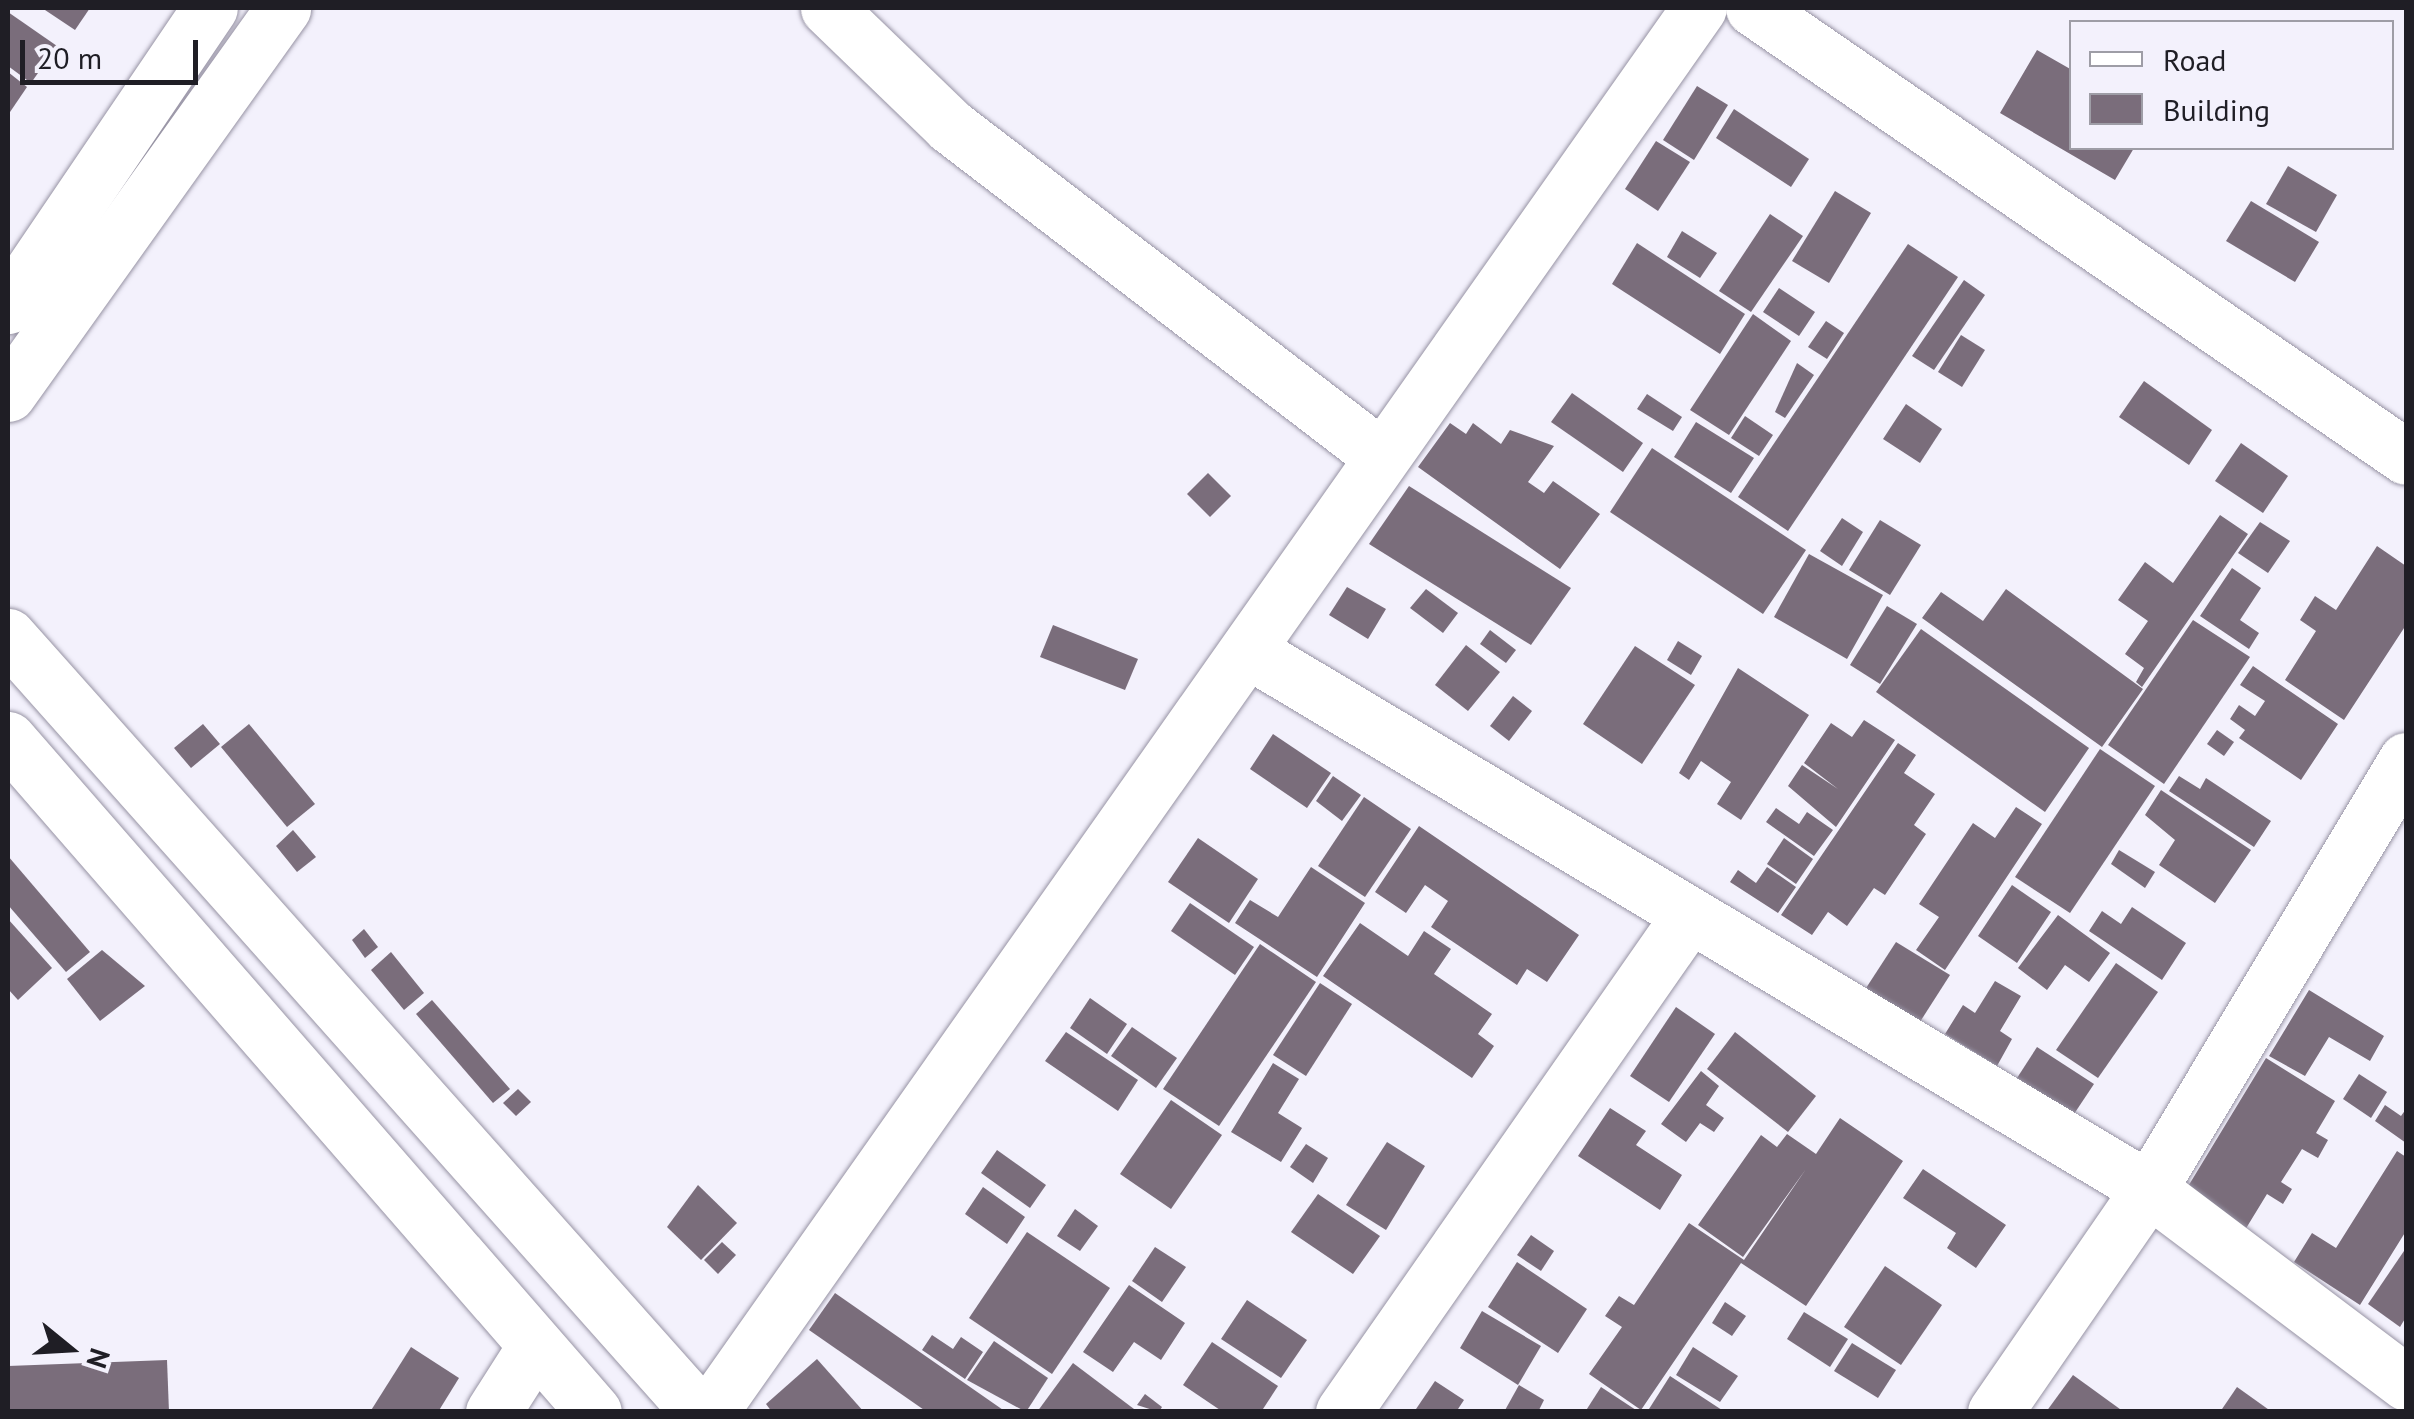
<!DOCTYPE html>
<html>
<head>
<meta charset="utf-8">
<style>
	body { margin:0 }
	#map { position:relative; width:2414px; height:1419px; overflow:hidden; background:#f3f1fc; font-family:"PT Sans",sans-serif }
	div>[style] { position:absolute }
	.building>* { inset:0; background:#7a6d7b }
	.roads { filter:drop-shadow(0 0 2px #9793a4) drop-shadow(0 0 2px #9793a4) }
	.minor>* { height:55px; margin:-27.5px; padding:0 27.5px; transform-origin:27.5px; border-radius:27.5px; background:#fff }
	span { translate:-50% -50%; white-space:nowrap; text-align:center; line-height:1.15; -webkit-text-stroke:9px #f3f1fc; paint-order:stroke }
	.frame { position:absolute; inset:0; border:10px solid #1f1e25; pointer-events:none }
	.legend { position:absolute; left:2069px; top:20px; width:325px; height:130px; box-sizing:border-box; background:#f3f1fc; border:2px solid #9e9da6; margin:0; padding:12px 18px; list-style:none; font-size:30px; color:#1f1e25 }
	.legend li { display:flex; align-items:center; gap:20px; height:50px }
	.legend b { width:50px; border:2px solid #9e9da6 }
	.north { position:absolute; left:20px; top:1299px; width:100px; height:100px; -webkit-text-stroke:8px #f3f1fc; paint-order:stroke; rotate:108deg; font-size:28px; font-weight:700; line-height:40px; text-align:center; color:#1f1e25 }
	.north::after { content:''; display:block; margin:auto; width:35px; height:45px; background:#1f1e25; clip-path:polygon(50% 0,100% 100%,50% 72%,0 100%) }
	.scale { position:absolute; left:20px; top:40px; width:178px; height:45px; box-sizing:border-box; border:5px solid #1f1e25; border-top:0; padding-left:12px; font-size:30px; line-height:35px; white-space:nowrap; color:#1f1e25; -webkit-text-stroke:8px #f3f1fc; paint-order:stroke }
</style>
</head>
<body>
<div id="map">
	<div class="building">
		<i style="clip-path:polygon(42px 8px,90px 8px,75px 30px)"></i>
		<i style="clip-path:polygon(8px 12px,57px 46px,31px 83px,8px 66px)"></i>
		<i style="clip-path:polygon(2037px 50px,2072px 70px,2072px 148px,2134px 148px,2115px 180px,2000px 113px)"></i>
		<i style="clip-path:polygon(8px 72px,27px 87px,8px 115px)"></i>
		<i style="clip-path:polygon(1697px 86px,1728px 105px,1694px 160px,1663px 140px)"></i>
		<i style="clip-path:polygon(1734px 109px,1809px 159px,1791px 187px,1716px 138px)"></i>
		<i style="clip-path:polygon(1656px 141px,1690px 162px,1658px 211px,1625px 189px)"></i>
		<i style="clip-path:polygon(2288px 166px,2337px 195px,2316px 232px,2266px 204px)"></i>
		<i style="clip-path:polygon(1835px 191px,1871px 213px,1829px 283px,1792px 261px)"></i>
		<i style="clip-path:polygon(2251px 201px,2319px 242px,2295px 282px,2226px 241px)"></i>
		<i style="clip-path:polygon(1770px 214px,1803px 236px,1751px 312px,1719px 291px)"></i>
		<i style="clip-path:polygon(1682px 231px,1717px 253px,1700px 278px,1667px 257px)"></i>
		<i style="clip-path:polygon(1637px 243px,1745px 314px,1720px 354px,1612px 284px)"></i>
		<i style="clip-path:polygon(1908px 244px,1958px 277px,1788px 531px,1738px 497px)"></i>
		<i style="clip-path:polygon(1964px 280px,1985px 295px,1934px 370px,1912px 356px)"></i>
		<i style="clip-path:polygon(1779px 288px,1815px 312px,1799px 336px,1763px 312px)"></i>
		<i style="clip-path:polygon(1753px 314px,1791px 341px,1729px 435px,1690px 410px)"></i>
		<i style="clip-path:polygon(1826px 321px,1844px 333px,1827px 359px,1808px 347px)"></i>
		<i style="clip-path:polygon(1961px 335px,1985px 350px,1962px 387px,1938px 372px)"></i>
		<i style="clip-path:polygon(1797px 363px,1814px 375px,1785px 418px,1775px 412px)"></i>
		<i style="clip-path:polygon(2144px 381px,2212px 430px,2189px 465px,2119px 417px)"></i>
		<i style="clip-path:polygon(1572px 393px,1643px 443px,1623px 472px,1551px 422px)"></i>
		<i style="clip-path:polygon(1647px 394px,1682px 417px,1673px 431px,1637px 409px)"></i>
		<i style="clip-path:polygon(1906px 404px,1942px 429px,1920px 463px,1883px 439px)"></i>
		<i style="clip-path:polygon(1745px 416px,1773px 435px,1759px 456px,1731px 438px)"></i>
		<i style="clip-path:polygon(1696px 422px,1754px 458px,1731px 493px,1674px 457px)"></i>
		<i style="clip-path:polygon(1450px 423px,1466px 434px,1473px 423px,1501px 444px,1510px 430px,1554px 446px,1528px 482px,1544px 493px,1553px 481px,1600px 514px,1560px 569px,1418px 467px)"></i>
		<i style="clip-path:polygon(2241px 443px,2288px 476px,2263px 513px,2215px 481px)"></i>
		<i style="clip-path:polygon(1652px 448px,1806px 550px,1763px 614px,1610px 512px)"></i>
		<i style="clip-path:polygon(1208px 473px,1231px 496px,1210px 517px,1187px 494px)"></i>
		<i style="clip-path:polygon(1409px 486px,1571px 588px,1531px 645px,1369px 544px)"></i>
		<i style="clip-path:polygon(2220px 515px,2248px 534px,2142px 687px,2136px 682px,2144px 668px,2125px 654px,2148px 621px,2118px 600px,2145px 562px,2173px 583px)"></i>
		<i style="clip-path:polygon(1842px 518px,1863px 532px,1842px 566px,1820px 551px)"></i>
		<i style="clip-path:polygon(1880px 520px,1921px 545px,1890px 595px,1849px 570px)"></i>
		<i style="clip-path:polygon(2260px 522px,2290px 541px,2268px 573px,2238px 553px)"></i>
		<i style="clip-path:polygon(2377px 546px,2406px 566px,2406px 625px,2344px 720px,2285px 680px,2316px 631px,2300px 620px,2315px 596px,2336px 610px)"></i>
		<i style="clip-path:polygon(1809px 554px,1883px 595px,1847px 659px,1774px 617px)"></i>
		<i style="clip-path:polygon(2232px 568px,2261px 588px,2240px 620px,2259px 633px,2249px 649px,2200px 616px)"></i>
		<i style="clip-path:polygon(1347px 587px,1386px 609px,1368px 639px,1329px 615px)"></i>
		<i style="clip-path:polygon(1426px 589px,1458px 613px,1443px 633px,1410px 608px)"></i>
		<i style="clip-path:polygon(2006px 589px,2143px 689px,2102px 747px,1922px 618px,1941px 592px,1983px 621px)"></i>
		<i style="clip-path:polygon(1887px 606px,1917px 624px,1880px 684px,1850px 665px)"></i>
		<i style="clip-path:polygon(2193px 620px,2250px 657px,2164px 784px,2108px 745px)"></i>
		<i style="clip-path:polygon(1053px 625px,1138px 659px,1125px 690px,1040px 657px)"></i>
		<i style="clip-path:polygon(1921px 629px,2089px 748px,2045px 812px,1876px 692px)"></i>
		<i style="clip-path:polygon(1490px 630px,1516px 650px,1506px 663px,1480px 644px)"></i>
		<i style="clip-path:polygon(1678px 641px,1702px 656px,1691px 675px,1667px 660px)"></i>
		<i style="clip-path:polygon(1466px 645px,1500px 672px,1468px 711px,1435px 685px)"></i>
		<i style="clip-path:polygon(1635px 646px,1695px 685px,1642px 764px,1583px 724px)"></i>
		<i style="clip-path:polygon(2253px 666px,2338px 724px,2301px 780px,2239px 738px,2245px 730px,2230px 719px,2239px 705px,2255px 716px,2265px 701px,2240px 685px)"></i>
		<i style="clip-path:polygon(1738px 668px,1809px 715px,1741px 820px,1717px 804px,1731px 782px,1701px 761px,1689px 780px,1679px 773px)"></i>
		<i style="clip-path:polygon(1513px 696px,1532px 711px,1509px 741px,1490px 726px)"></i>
		<i style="clip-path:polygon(1864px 720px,1895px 740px,1836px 827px,1788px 786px,1802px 765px,1838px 789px,1804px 763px,1831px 723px,1852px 737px)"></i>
		<i style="clip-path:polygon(203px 724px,220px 744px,191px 768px,174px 748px)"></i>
		<i style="clip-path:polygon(249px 724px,315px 804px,287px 827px,221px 747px)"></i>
		<i style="clip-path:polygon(2217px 730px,2234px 742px,2224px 756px,2207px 744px)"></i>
		<i style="clip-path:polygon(1273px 734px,1331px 773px,1307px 808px,1250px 769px)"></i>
		<i style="clip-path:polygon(1898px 743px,1916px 755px,1904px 773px,1935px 794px,1914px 825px,1926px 834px,1885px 895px,1874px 888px,1847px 926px,1828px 912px,1812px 935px,1781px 915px)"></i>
		<i style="clip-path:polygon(2100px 749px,2155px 786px,2070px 913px,2015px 877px)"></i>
		<i style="clip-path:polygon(1333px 776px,1361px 795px,1342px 821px,1316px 801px)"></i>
		<i style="clip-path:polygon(2179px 776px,2200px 789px,2206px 778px,2271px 821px,2254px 847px,2169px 791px)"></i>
		<i style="clip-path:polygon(2161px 790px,2251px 850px,2215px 903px,2159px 865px,2175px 840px,2145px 815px)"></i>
		<i style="clip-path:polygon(1364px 797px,1411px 829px,1365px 897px,1318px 866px)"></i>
		<i style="clip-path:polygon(2016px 807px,2042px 824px,1945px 970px,1916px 950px,1939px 917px,1919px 904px,1973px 823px,1995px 838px)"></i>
		<i style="clip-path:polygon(1776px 808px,1799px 824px,1807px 812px,1833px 830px,1814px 856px,1766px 822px)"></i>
		<i style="clip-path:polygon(1419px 826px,1579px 935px,1547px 982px,1527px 969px,1517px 985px,1431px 927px,1448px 901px,1425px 885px,1406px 913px,1375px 892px)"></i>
		<i style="clip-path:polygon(293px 830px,316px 857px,297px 872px,276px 846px)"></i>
		<i style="clip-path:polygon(1198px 838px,1258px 879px,1229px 923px,1168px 882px)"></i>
		<i style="clip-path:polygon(1784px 838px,1813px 859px,1796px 884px,1767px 864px)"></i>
		<i style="clip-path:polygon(2119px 850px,2155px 872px,2145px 888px,2111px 864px)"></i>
		<i style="clip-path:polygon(8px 856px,90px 952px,66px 972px,8px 905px)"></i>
		<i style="clip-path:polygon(1311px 867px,1365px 903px,1317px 977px,1235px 923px,1250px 900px,1278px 917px)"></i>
		<i style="clip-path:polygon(1767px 867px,1796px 887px,1778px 913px,1730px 882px,1738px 870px,1756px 883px)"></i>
		<i style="clip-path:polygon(2012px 885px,2051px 912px,2017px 963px,1978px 936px)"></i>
		<i style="clip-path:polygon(1190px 903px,1254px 947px,1235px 975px,1171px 931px)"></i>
		<i style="clip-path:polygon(2132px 907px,2186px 943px,2162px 980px,2089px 931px,2102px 911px,2121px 924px)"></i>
		<i style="clip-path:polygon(2058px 915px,2110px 953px,2089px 982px,2065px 965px,2047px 990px,2018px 968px)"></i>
		<i style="clip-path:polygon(8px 919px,52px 968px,18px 1000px,8px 989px)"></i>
		<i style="clip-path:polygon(1360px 923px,1408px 956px,1424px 931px,1451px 949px,1434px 974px,1492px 1014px,1478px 1034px,1494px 1046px,1472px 1078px,1323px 976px)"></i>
		<i style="clip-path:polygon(364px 929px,378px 947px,365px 958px,352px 940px)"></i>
		<i style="clip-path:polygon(1896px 942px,1950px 975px,1909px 1039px,1855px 1005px)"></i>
		<i style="clip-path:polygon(1260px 944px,1316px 982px,1219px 1126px,1163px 1089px)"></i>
		<i style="clip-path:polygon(102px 950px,145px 986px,100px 1021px,67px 979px)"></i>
		<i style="clip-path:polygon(391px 952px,424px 993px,404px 1010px,371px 970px)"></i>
		<i style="clip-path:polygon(2116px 963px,2158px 992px,2098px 1078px,2056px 1050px)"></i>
		<i style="clip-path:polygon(1995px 981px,2021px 996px,2000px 1031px,2012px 1039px,1997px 1066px,1945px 1034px,1963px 1005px,1975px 1013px)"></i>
		<i style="clip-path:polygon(1320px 983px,1352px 1004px,1306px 1076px,1273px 1055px)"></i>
		<i style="clip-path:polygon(2309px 990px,2384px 1036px,2370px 1061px,2329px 1037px,2305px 1076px,2269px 1056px)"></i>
		<i style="clip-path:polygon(1090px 998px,1127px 1024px,1107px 1054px,1070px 1028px)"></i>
		<i style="clip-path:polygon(432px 1000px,510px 1089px,493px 1103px,416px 1014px)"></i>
		<i style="clip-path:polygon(1676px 1007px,1715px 1034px,1669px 1102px,1630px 1076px)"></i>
		<i style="clip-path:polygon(1132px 1027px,1177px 1058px,1156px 1088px,1111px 1056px)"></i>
		<i style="clip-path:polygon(1066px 1032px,1138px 1080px,1118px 1111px,1045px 1061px)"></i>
		<i style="clip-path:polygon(1735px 1032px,1816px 1096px,1788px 1132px,1707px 1069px)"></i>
		<i style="clip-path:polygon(2037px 1047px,2094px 1084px,2074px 1114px,2017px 1078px)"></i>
		<i style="clip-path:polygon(2266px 1058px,2335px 1101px,2316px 1133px,2328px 1140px,2318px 1158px,2302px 1149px,2281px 1182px,2292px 1189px,2283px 1204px,2267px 1194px,2245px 1230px,2184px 1193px)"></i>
		<i style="clip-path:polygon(1273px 1063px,1299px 1079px,1278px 1113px,1302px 1128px,1281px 1162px,1231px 1132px)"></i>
		<i style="clip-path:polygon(1701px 1071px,1719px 1086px,1706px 1105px,1724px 1118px,1714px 1132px,1700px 1123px,1686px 1142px,1661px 1124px)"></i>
		<i style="clip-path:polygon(2359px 1074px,2387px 1092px,2371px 1118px,2343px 1099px)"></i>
		<i style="clip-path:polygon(518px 1089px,531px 1102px,516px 1116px,503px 1103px)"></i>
		<i style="clip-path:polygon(1171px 1100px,1222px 1135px,1171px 1209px,1120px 1174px)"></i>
		<i style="clip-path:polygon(2385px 1105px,2401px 1116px,2406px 1109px,2406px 1143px,2375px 1121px)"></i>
		<i style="clip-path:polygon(1610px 1108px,1646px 1131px,1636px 1145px,1682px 1175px,1660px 1210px,1578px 1156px)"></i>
		<i style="clip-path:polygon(1840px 1118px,1903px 1161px,1806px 1306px,1741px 1263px,1641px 1410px,1589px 1374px,1622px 1327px,1605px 1316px,1619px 1296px,1634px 1305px,1689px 1223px,1744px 1260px,1806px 1169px,1743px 1257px,1698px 1225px,1761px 1135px,1777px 1147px,1787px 1134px,1816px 1154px)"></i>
		<i style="clip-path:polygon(1387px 1142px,1425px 1166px,1386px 1230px,1346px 1205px)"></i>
		<i style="clip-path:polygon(1306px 1144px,1328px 1158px,1313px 1183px,1290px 1167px)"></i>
		<i style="clip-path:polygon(997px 1150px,1046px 1185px,1030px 1208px,981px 1173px)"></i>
		<i style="clip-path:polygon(2397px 1151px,2406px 1157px,2406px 1231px,2360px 1305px,2294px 1262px,2312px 1233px,2336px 1248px)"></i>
		<i style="clip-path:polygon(1923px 1169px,2006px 1225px,1976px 1268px,1947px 1248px,1956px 1233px,1903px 1198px)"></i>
		<i style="clip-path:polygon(698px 1185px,737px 1223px,701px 1260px,667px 1227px)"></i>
		<i style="clip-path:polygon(983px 1187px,1025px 1217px,1007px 1244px,965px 1214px)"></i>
		<i style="clip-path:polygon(1318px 1194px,1380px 1236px,1353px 1274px,1291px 1232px)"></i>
		<i style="clip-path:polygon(1075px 1209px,1098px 1226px,1080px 1251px,1057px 1236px)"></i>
		<i style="clip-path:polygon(1027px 1232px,1110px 1288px,1052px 1374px,969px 1318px)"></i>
		<i style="clip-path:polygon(1531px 1235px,1554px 1251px,1541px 1271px,1517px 1255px)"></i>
		<i style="clip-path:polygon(722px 1242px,736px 1255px,718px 1274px,704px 1260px)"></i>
		<i style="clip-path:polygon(1155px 1247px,1186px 1267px,1162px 1302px,1132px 1281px)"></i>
		<i style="clip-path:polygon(2406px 1248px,2406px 1317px,2400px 1327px,2368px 1304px)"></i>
		<i style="clip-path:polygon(1517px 1262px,1587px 1309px,1558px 1353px,1488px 1307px)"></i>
		<i style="clip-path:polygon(1885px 1266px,1942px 1305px,1901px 1365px,1844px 1327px)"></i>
		<i style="clip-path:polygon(1129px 1285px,1185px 1323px,1161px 1360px,1134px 1342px,1113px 1372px,1083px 1352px)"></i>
		<i style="clip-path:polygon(835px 1293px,1006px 1412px,927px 1412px,809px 1330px)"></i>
		<i style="clip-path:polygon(1247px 1300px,1307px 1340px,1281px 1378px,1221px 1339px)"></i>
		<i style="clip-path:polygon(1725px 1302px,1746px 1316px,1732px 1336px,1712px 1323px)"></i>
		<i style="clip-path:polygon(1482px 1311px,1541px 1346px,1518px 1385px,1460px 1348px)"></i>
		<i style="clip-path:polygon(1804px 1312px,1848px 1339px,1830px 1367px,1787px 1339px)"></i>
		<i style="clip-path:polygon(932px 1335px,953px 1349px,961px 1337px,983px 1352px,965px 1379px,922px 1350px)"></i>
		<i style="clip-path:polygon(994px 1341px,1048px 1378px,1026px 1412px,967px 1380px)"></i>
		<i style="clip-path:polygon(1212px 1342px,1278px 1386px,1261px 1412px,1223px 1412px,1183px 1385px)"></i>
		<i style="clip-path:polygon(1852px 1343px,1896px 1370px,1878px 1398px,1834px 1371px)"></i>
		<i style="clip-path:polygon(411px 1347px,459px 1378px,438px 1412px,370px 1412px)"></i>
		<i style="clip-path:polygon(1693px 1347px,1738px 1376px,1720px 1402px,1676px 1375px)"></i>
		<i style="clip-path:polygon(817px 1359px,864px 1412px,772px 1412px,766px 1404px)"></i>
		<i style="clip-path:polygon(167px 1360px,169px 1412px,8px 1412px,8px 1366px)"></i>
		<i style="clip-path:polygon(1073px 1363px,1134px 1409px,1133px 1412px,1037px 1412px)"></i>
		<i style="clip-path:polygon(2073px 1375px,2124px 1412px,2046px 1412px)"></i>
		<i style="clip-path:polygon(1670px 1376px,1725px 1412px,1649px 1409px)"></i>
		<i style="clip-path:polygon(1435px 1381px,1464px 1400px,1456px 1412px,1414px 1412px)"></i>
		<i style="clip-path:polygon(1519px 1385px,1544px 1400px,1538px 1412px,1504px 1412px)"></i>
		<i style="clip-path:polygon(1601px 1387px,1639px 1412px,1585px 1412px)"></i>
		<i style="clip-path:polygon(2237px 1387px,2272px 1412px,2220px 1412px)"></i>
		<i style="clip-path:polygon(1145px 1394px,1162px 1407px,1159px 1412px,1137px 1405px)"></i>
	</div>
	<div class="roads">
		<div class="minor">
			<i style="left:828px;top:8px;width:170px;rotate:44deg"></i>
			<i style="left:950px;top:126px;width:539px;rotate:37.46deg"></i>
			<i style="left:1753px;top:8px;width:792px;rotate:34.51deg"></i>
			<i style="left:8px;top:306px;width:360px;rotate:-55.9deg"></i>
			<i style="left:8px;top:394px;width:474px;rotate:-54.5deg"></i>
			<i style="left:8px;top:636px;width:1039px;rotate:48.32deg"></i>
			<i style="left:1252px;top:653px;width:1045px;rotate:30.86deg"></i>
			<i style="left:2149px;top:1189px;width:322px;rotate:37deg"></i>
			<i style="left:8px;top:739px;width:892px;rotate:48.95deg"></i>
			<i style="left:493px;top:1412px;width:78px;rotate:-57.5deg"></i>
			<i style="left:710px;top:1412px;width:1717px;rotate:-54.84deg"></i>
			<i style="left:1343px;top:1412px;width:600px;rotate:-55.12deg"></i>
			<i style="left:1995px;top:1412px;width:271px;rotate:-55.4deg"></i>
			<i style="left:2149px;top:1189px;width:500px;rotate:-59.08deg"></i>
		</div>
	</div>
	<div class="frame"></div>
	<ul class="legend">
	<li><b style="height:12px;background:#fff"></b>Road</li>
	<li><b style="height:28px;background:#7a6d7b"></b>Building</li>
	</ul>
	<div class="north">N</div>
	<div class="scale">20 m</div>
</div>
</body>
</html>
